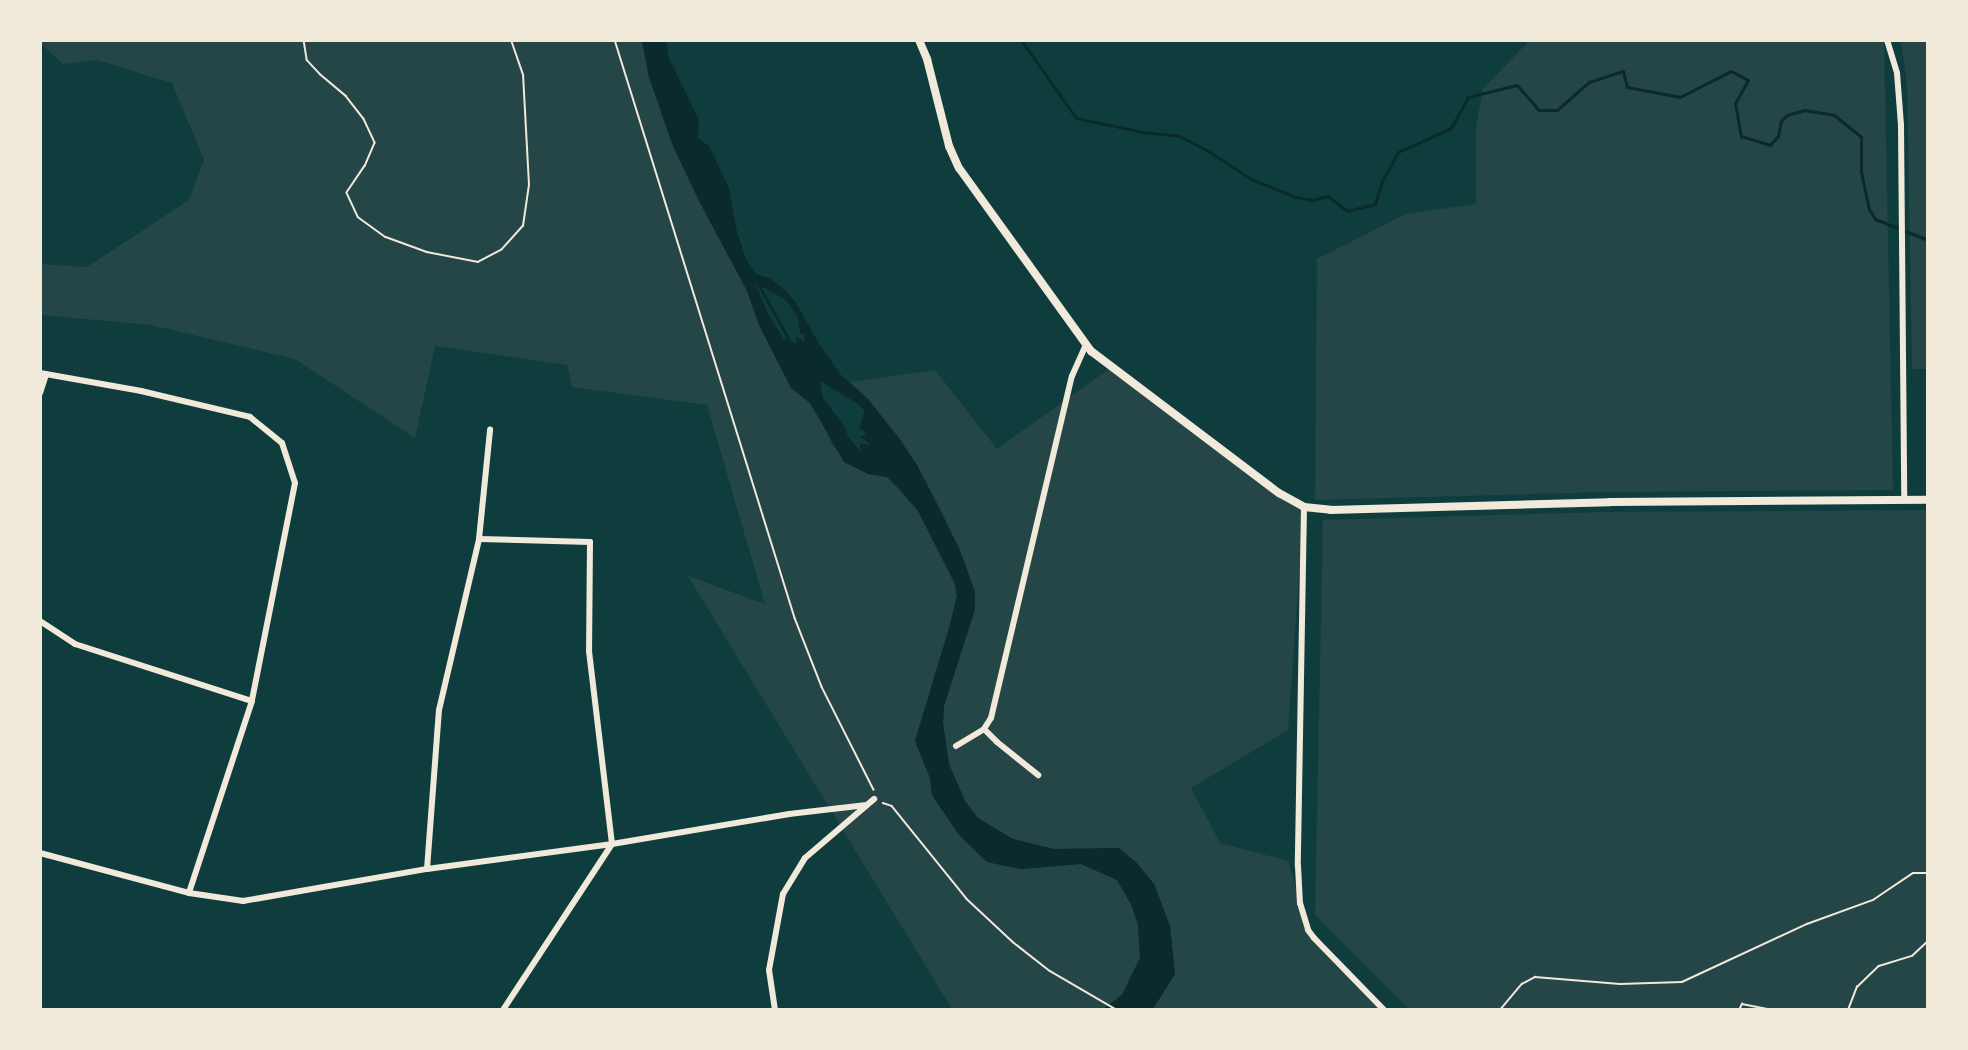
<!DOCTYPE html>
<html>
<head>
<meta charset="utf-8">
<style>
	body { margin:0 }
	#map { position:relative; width:1968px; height:1050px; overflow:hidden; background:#0f3d3e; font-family:Merriweather,serif }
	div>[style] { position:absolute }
	.green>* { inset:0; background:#244646 }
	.water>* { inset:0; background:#0a2a2b }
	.stream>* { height:3px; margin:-1.5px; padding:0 1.5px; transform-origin:1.5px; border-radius:1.5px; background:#0a2a2b }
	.path>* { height:1.5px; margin:-0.75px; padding:0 0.75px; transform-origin:0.75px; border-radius:0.75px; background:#f1e9da }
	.minor>* { height:6px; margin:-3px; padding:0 3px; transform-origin:3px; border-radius:3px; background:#f1e9da }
	.tertiary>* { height:8px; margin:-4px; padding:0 4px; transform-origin:4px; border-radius:4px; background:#f1e9da }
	span { translate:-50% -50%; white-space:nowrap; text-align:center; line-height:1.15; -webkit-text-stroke:5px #f1e9da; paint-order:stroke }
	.frame { position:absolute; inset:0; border:42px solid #f1e9da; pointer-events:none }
</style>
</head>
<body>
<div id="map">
	<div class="green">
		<i style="clip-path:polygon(41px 40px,642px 41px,649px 77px,669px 132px,801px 396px,810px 403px,824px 425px,832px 445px,868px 474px,887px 477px,918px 511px,955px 584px,957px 596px,949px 628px,915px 741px,930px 778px,932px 795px,959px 835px,987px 862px,1021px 869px,1081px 864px,1117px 880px,1132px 906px,1138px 925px,1140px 958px,1122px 995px,1103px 1009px,952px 1009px,688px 576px,765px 604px,707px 405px,572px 387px,567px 365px,435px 346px,415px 438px,295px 359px,151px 325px,41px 315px,41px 264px,87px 267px,189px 200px,204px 160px,172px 83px,97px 60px,63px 64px,41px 44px)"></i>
		<i style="clip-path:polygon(1529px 41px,1884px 41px,1893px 490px,1606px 492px,1315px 500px,1317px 259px,1406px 214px,1476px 204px,1476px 127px,1483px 89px)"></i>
		<i style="clip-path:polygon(1901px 41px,1928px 41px,1928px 369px,1912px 369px,1907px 83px)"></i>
		<i style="clip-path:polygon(1112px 367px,1304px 507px,1288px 730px,1191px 788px,1220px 843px,1288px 861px,1311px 937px,1381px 1008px,1388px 1009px,1153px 1009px,1175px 974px,1170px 926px,1154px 884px,1119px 848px,1054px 849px,1013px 839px,994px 830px,978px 818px,965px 801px,949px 764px,943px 723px,944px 706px,975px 609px,975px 592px,945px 518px,917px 465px,868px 399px,850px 382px,935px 370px,997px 449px)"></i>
		<i style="clip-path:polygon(1927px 510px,1927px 1009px,1409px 1009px,1315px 915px,1323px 520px,1606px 512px)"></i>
	</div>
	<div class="water">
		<i style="clip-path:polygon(evenodd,642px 41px,666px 41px,669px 58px,699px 120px,698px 138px,709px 146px,729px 188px,736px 228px,746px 259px,756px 274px,771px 279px,783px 288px,796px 303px,818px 342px,841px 375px,868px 399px,899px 438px,917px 465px,960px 550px,975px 592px,975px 609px,944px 706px,943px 723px,949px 764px,965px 801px,978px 818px,1013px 839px,1054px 849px,1119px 848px,1137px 863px,1154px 884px,1170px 926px,1175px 974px,1153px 1009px,1103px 1009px,1122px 995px,1140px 958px,1138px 925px,1132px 906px,1117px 880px,1081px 864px,1021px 869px,987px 862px,959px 835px,932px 795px,930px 778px,915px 741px,949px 628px,957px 596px,955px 584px,918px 511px,899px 488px,887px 477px,868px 474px,844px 462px,810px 403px,791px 388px,758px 323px,747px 291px,699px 201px,672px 144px,649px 77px,642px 41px,755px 283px,786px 300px,798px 317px,800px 333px,804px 334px,805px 342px,796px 336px,797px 343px,783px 338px,768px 314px,755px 283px,642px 41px,820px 381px,858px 404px,865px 411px,859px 428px,866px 433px,861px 437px,871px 445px,860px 444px,860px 451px,848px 437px,846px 429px,823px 398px,820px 381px)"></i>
	</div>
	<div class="stream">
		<i style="left:1021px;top:40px;width:95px;rotate:54.8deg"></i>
		<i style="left:1076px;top:118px;width:68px;rotate:11.8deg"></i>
		<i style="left:1143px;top:132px;width:36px;rotate:6deg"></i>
		<i style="left:1179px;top:136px;width:33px;rotate:27deg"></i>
		<i style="left:1208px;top:151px;width:51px;rotate:33.1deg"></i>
		<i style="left:1251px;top:179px;width:48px;rotate:21.8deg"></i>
		<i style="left:1296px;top:197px;width:16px;rotate:11deg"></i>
		<i style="left:1312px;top:200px;width:16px;rotate:-14deg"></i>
		<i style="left:1328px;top:196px;width:24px;rotate:38deg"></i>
		<i style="left:1347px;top:211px;width:29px;rotate:-14deg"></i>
		<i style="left:1375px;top:204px;width:24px;rotate:-73deg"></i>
		<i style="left:1382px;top:181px;width:33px;rotate:-61deg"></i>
		<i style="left:1398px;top:152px;width:58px;rotate:-24.4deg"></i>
		<i style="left:1451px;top:128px;width:35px;rotate:-61deg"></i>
		<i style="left:1468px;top:97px;width:50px;rotate:-13.8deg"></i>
		<i style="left:1517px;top:85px;width:33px;rotate:49deg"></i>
		<i style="left:1539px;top:110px;width:18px"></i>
		<i style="left:1557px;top:110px;width:43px;rotate:-41.2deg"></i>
		<i style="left:1589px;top:82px;width:36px;rotate:-18deg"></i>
		<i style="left:1623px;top:71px;width:16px;rotate:76deg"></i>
		<i style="left:1627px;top:87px;width:54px;rotate:10.7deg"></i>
		<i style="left:1680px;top:97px;width:57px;rotate:-27deg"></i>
		<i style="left:1731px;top:71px;width:19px;rotate:28deg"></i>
		<i style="left:1748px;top:80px;width:26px;rotate:119deg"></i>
		<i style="left:1735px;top:103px;width:34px;rotate:80deg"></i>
		<i style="left:1741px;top:136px;width:30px;rotate:17deg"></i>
		<i style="left:1770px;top:145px;width:12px;rotate:-48deg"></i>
		<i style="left:1778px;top:136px;width:15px;rotate:-79deg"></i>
		<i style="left:1781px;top:121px;width:8px;rotate:-45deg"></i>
		<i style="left:1787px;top:115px;width:18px;rotate:-16deg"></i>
		<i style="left:1804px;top:110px;width:30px;rotate:9deg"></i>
		<i style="left:1834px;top:115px;width:35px;rotate:39deg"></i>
		<i style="left:1861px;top:137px;width:35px;rotate:90deg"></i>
		<i style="left:1861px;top:172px;width:38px;rotate:78deg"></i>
		<i style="left:1869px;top:209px;width:12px;rotate:59deg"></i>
		<i style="left:1875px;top:219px;width:57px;rotate:21.6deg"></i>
		<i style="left:757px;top:282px;width:68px;rotate:61.2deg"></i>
	</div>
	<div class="path">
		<i style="left:304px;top:40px;width:20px;rotate:81deg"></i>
		<i style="left:307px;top:60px;width:19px;rotate:47deg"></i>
		<i style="left:320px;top:74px;width:34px;rotate:40deg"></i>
		<i style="left:346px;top:96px;width:29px;rotate:52deg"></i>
		<i style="left:364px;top:119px;width:26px;rotate:65deg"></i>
		<i style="left:375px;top:143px;width:25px;rotate:113deg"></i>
		<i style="left:365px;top:166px;width:32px;rotate:124deg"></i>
		<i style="left:347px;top:193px;width:26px;rotate:65deg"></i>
		<i style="left:358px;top:217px;width:34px;rotate:36deg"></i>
		<i style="left:386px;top:237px;width:44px;rotate:20.1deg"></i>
		<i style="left:427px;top:252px;width:52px;rotate:11.1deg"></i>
		<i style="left:478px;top:262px;width:27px;rotate:-28deg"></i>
		<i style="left:502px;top:249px;width:31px;rotate:-48deg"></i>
		<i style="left:523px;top:226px;width:41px;rotate:-81.7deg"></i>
		<i style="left:529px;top:185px;width:110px;rotate:-93.1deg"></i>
		<i style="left:523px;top:75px;width:37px;rotate:-109deg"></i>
		<i style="left:615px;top:40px;width:605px;rotate:72.7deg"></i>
		<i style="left:795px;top:618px;width:74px;rotate:68.6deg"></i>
		<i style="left:822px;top:687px;width:115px;rotate:63.2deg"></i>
		<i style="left:883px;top:803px;width:9px;rotate:18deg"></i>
		<i style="left:892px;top:806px;width:119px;rotate:51.1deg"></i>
		<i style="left:967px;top:899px;width:63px;rotate:43.1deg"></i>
		<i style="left:1013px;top:942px;width:47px;rotate:38.1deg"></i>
		<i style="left:1050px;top:971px;width:78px;rotate:30.2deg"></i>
		<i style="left:1500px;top:1010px;width:34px;rotate:-50deg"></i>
		<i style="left:1522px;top:984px;width:15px;rotate:-28deg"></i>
		<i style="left:1535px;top:977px;width:85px;rotate:4.7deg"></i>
		<i style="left:1620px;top:984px;width:62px;rotate:-1.8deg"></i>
		<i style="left:1682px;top:982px;width:138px;rotate:-24.9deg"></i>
		<i style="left:1807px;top:924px;width:70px;rotate:-20deg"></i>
		<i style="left:1873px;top:900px;width:48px;rotate:-34deg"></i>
		<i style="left:1913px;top:873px;width:15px"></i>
		<i style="left:1739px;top:1010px;width:7px;rotate:-63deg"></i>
		<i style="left:1742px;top:1004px;width:31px;rotate:11deg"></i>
		<i style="left:1848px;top:1010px;width:25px;rotate:-69deg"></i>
		<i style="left:1857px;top:987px;width:30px;rotate:-44deg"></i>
		<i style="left:1879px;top:966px;width:34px;rotate:-17deg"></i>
		<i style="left:1912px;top:956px;width:22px;rotate:-43deg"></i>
	</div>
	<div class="minor">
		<i style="left:1887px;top:40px;width:34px;rotate:73deg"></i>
		<i style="left:1897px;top:73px;width:52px;rotate:85.6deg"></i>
		<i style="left:1901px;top:125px;width:375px;rotate:89.5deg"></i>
		<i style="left:40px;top:373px;width:103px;rotate:10.1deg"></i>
		<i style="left:141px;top:391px;width:112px;rotate:13.4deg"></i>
		<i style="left:250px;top:417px;width:41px;rotate:39.1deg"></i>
		<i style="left:282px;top:443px;width:42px;rotate:72deg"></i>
		<i style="left:295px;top:483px;width:222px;rotate:101.2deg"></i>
		<i style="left:252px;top:701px;width:202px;rotate:108.2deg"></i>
		<i style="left:40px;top:393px;width:20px;rotate:-72deg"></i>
		<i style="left:1304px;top:507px;width:359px;rotate:91deg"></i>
		<i style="left:1298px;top:866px;width:37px;rotate:87deg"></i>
		<i style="left:1300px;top:903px;width:28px;rotate:73deg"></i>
		<i style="left:1308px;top:930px;width:10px;rotate:53deg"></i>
		<i style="left:1314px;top:938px;width:100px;rotate:45.8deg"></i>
		<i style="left:479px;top:539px;width:111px;rotate:1.5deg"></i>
		<i style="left:590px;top:542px;width:109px;rotate:90.5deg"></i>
		<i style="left:589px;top:651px;width:194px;rotate:83.2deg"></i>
		<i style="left:612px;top:844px;width:199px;rotate:123.3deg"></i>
		<i style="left:40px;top:621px;width:42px;rotate:33.3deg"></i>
		<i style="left:75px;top:644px;width:186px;rotate:17.9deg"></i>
		<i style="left:984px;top:729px;width:18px;rotate:45deg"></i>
		<i style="left:997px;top:742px;width:53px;rotate:38.8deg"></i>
		<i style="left:956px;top:746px;width:33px;rotate:-31deg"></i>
		<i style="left:984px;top:729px;width:13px;rotate:-58deg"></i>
		<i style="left:991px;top:718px;width:351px;rotate:-76.7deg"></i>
		<i style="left:1072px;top:376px;width:34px;rotate:-66deg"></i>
		<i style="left:40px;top:853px;width:154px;rotate:15deg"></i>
		<i style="left:189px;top:893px;width:55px;rotate:8.4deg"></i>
		<i style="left:243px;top:901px;width:187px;rotate:-9.9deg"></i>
		<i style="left:427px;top:869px;width:187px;rotate:-7.7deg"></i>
		<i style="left:612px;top:844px;width:180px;rotate:-9.6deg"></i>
		<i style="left:789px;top:814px;width:78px;rotate:-6.7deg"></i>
		<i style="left:427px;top:869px;width:159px;rotate:-85.7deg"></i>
		<i style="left:439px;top:710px;width:176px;rotate:-76.8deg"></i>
		<i style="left:479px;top:539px;width:110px;rotate:-84.2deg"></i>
		<i style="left:775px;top:1010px;width:40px;rotate:-98.5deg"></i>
		<i style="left:769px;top:970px;width:77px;rotate:-79.6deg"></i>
		<i style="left:783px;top:894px;width:42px;rotate:-58.6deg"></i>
		<i style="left:805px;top:858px;width:91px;rotate:-40.5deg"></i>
	</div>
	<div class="tertiary">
		<i style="left:919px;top:40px;width:21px;rotate:67deg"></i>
		<i style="left:927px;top:59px;width:90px;rotate:75.8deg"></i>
		<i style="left:949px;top:146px;width:24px;rotate:66deg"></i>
		<i style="left:959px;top:168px;width:226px;rotate:54.2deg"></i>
		<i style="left:1091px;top:351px;width:236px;rotate:37.1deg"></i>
		<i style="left:1279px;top:493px;width:29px;rotate:29deg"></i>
		<i style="left:1304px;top:507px;width:27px;rotate:6deg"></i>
		<i style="left:1331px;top:510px;width:279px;rotate:-1.6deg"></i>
		<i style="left:1610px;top:502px;width:318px;rotate:-0.4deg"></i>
	</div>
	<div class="frame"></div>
</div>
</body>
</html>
